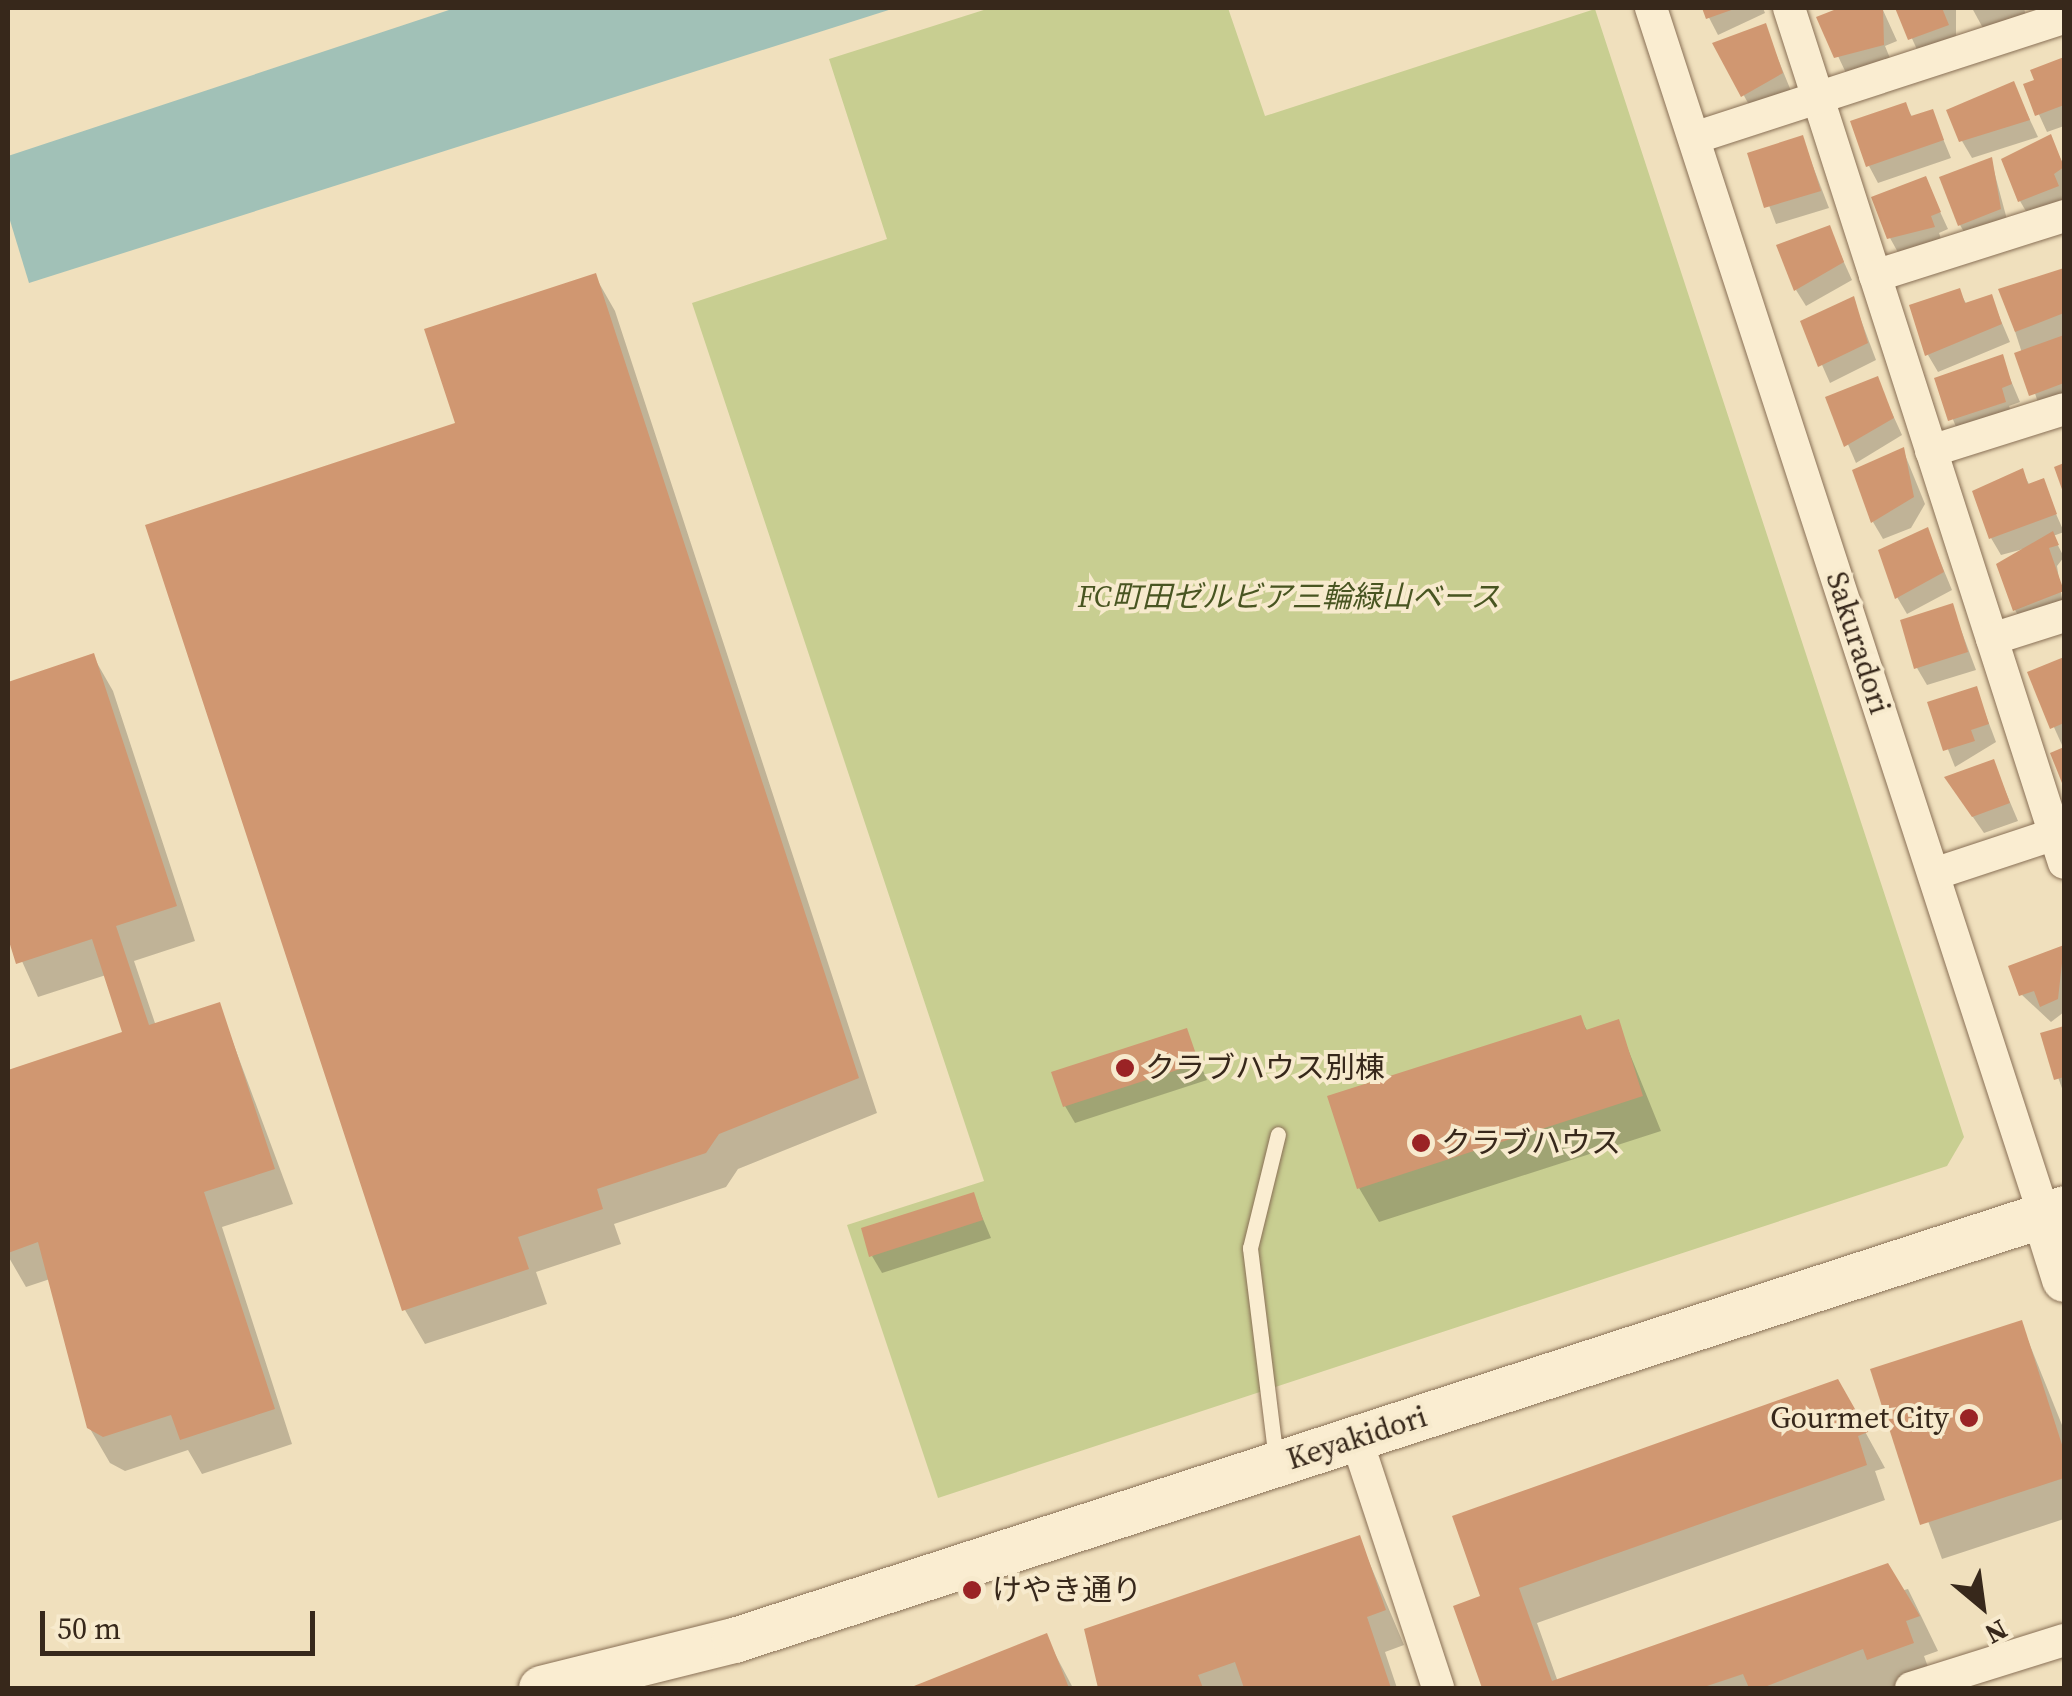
<!DOCTYPE html>
<html>
<head>
<meta charset="utf-8">
<style>
	body { margin:0 }
	#map { position:relative; width:2072px; height:1696px; overflow:hidden; background:#f0e0bd; font-family:"Source Serif 4","Noto Sans JP",serif }
	div>[style] { position:absolute }
	.green>* { inset:0; background:#c8ce91 }
	.water>* { inset:0; background:#a1c1b7 }
	.shadow>* { inset:0; background:#0003 }
	.building>* { inset:0; background:#d09771 }
	.roads { filter:drop-shadow(0 0 2px #897056) drop-shadow(0 0 2px #897056) }
	.lane>* { height:15px; margin:-7.5px; padding:0 7.5px; transform-origin:7.5px; border-radius:7.5px; background:#faedd1 }
	.street>* { height:32px; margin:-16px; padding:0 16px; transform-origin:16px; border-radius:16px; background:#faedd1 }
	.secondary>* { height:45px; margin:-22.5px; padding:0 22.5px; transform-origin:22.5px; border-radius:22.5px; background:#faedd1 }
	.dots>* { width:28px; height:28px; translate:-50% -50%; box-sizing:border-box; border:5px solid #f7eacd; border-radius:50% }
	span { translate:-50% -50%; white-space:nowrap; text-align:center; line-height:1.15; -webkit-text-stroke:8px #f7eacd; paint-order:stroke }
	.park-label { font-size:30px; color:#485521; font-style:italic }
	.street-label { font-size:30px; color:#37281b }
	.poi-label { font-size:30px; color:#37281b }
	.left { translate:0 -50%; text-align:left }
	.right { translate:-100% -50%; text-align:right }
	.frame { position:absolute; inset:0; border:10px solid #37281b; pointer-events:none }
	.north { position:absolute; left:1932px; top:1556px; width:100px; height:100px; -webkit-text-stroke:8px #f7eacd; paint-order:stroke; rotate:151deg; font-size:28px; font-weight:700; line-height:40px; text-align:center; color:#37281b }
	.north::after { content:''; display:block; margin:auto; width:35px; height:45px; background:#37281b; clip-path:polygon(50% 0,100% 100%,50% 72%,0 100%) }
	.scale { position:absolute; left:40px; top:1611px; width:275px; height:45px; box-sizing:border-box; border:5px solid #37281b; border-top:0; padding-left:12px; font-size:30px; line-height:35px; white-space:nowrap; color:#37281b; -webkit-text-stroke:8px #f7eacd; paint-order:stroke }
</style>
</head>
<body>
<div id="map">
	<div class="green">
		<i style="clip-path:polygon(990px 8px,1228px 8px,1265px 116px,1595px 9px,1964px 1137px,1947px 1166px,938px 1498px,847px 1225px,984px 1181px,692px 303px,887px 239px,829px 59px)"></i>
	</div>
	<div class="water">
		<i style="clip-path:polygon(455px 8px,895px 8px,29px 283px,8px 214px,8px 156px)"></i>
	</div>
	<div class="shadow">
		<i style="clip-path:polygon(1704px 8px,1763px 8px,1765px 13px,1718px 35px)"></i>
		<i style="clip-path:polygon(1845px 8px,1882px 8px,1897px 41px,1885px 46px,1892px 63px,1846px 73px,1820px 18px)"></i>
		<i style="clip-path:polygon(1898px 8px,1956px 8px,1956px 42px,1920px 56px)"></i>
		<i style="clip-path:polygon(1972px 8px,2024px 8px,2027px 20px,1984px 30px)"></i>
		<i style="clip-path:polygon(1765px 27px,1791px 91px,1753px 112px,1716px 45px)"></i>
		<i style="clip-path:polygon(2064px 59px,2064px 126px,2047px 132px,2026px 86px,2037px 82px,2033px 71px)"></i>
		<i style="clip-path:polygon(2013px 84px,2038px 137px,1972px 158px,1962px 141px)"></i>
		<i style="clip-path:polygon(1905px 105px,1913px 118px,1932px 112px,1951px 158px,1878px 183px,1869px 166px)"></i>
		<i style="clip-path:polygon(2050px 137px,2064px 166px,2064px 204px,2030px 218px,2020px 201px)"></i>
		<i style="clip-path:polygon(1802px 138px,1829px 208px,1776px 224px,1750px 155px)"></i>
		<i style="clip-path:polygon(1991px 160px,2009px 227px,1970px 242px,1960px 225px)"></i>
		<i style="clip-path:polygon(1925px 179px,1948px 229px,1939px 233px,1943px 245px,1900px 256px,1890px 238px)"></i>
		<i style="clip-path:polygon(1829px 229px,1852px 280px,1806px 306px,1796px 290px)"></i>
		<i style="clip-path:polygon(2064px 271px,2064px 404px,2041px 412px,2002px 291px)"></i>
		<i style="clip-path:polygon(595px 276px,615px 311px,877px 1113px,738px 1169px,726px 1187px,614px 1224px,621px 1244px,536px 1272px,547px 1304px,425px 1344px,405px 1310px,458px 424px)"></i>
		<i style="clip-path:polygon(1959px 291px,1967px 305px,1991px 297px,2010px 342px,1938px 372px,1928px 355px)"></i>
		<i style="clip-path:polygon(1853px 299px,1876px 360px,1830px 383px,1803px 322px)"></i>
		<i style="clip-path:polygon(2001px 357px,2020px 402px,2009px 406px,2014px 419px,1960px 437px,1937px 379px)"></i>
		<i style="clip-path:polygon(1877px 380px,1902px 435px,1856px 463px,1828px 398px)"></i>
		<i style="clip-path:polygon(1903px 450px,1925px 504px,1911px 528px,1883px 539px,1873px 522px)"></i>
		<i style="clip-path:polygon(2022px 471px,2030px 486px,2042px 482px,2064px 532px,2053px 536px,2064px 557px,2057px 566px,2064px 612px,2025px 627px,2015px 610px,2031px 547px,2001px 555px,1991px 538px)"></i>
		<i style="clip-path:polygon(1927px 530px,1952px 590px,1907px 614px,1897px 597px)"></i>
		<i style="clip-path:polygon(1952px 606px,1976px 670px,1927px 685px,1917px 668px)"></i>
		<i style="clip-path:polygon(93px 656px,113px 691px,195px 941px,134px 961px,156px 1026px,219px 1005px,293px 1204px,222px 1227px,292px 1444px,202px 1474px,188px 1450px,125px 1471px,110px 1463px,89px 1427px,50px 1279px,26px 1287px,8px 1256px,8px 1072px,125px 1034px,106px 975px,38px 997px,8px 930px,8px 685px)"></i>
		<i style="clip-path:polygon(2064px 660px,2064px 744px,2062px 745px,2030px 674px)"></i>
		<i style="clip-path:polygon(1976px 689px,1996px 742px,1955px 767px,1930px 704px)"></i>
		<i style="clip-path:polygon(1993px 762px,2018px 821px,1984px 833px,1957px 794px)"></i>
		<i style="clip-path:polygon(2063px 948px,2064px 1012px,2051px 1022px,2022px 995px)"></i>
		<i style="clip-path:polygon(1580px 1018px,1588px 1032px,1617px 1022px,1661px 1131px,1379px 1222px,1359px 1188px)"></i>
		<i style="clip-path:polygon(2064px 1028px,2064px 1094px,2043px 1035px)"></i>
		<i style="clip-path:polygon(1186px 1031px,1207px 1080px,1075px 1123px,1065px 1106px)"></i>
		<i style="clip-path:polygon(973px 1195px,991px 1238px,882px 1273px,872px 1256px)"></i>
		<i style="clip-path:polygon(2021px 1323px,2064px 1430px,2064px 1519px,1942px 1559px,1873px 1371px)"></i>
		<i style="clip-path:polygon(1857px 1417px,1885px 1468px,1875px 1471px,1885px 1500px,1537px 1623px,1558px 1682px,1908px 1589px,1938px 1651px,1924px 1656px,1932px 1678px,1904px 1688px,1485px 1688px,1456px 1608px)"></i>
		<i style="clip-path:polygon(1359px 1538px,1404px 1645px,1385px 1652px,1397px 1688px,1101px 1688px,1089px 1636px)"></i>
		<i style="clip-path:polygon(1046px 1637px,1073px 1688px,916px 1688px)"></i>
	</div>
	<div class="building">
		<i style="clip-path:polygon(1702px 8px,1737px 8px,1706px 19px)"></i>
		<i style="clip-path:polygon(1839px 8px,1883px 8px,1884px 45px,1834px 58px,1816px 17px)"></i>
		<i style="clip-path:polygon(1895px 8px,1942px 8px,1949px 25px,1908px 40px)"></i>
		<i style="clip-path:polygon(1766px 23px,1783px 73px,1741px 97px,1712px 43px)"></i>
		<i style="clip-path:polygon(2064px 57px,2064px 105px,2035px 116px,2023px 84px,2034px 80px,2030px 70px)"></i>
		<i style="clip-path:polygon(2014px 81px,2030px 120px,1959px 142px,1946px 110px)"></i>
		<i style="clip-path:polygon(1906px 102px,1911px 116px,1933px 109px,1944px 140px,1866px 167px,1850px 121px)"></i>
		<i style="clip-path:polygon(2051px 134px,2064px 167px,2054px 174px,2059px 186px,2018px 202px,2001px 159px)"></i>
		<i style="clip-path:polygon(1803px 135px,1821px 191px,1764px 208px,1747px 153px)"></i>
		<i style="clip-path:polygon(1992px 157px,2001px 209px,1958px 226px,1939px 177px)"></i>
		<i style="clip-path:polygon(1926px 176px,1941px 212px,1931px 216px,1935px 227px,1887px 239px,1871px 197px)"></i>
		<i style="clip-path:polygon(1830px 225px,1844px 262px,1794px 291px,1776px 245px)"></i>
		<i style="clip-path:polygon(2064px 268px,2064px 313px,2015px 332px,1998px 289px)"></i>
		<i style="clip-path:polygon(596px 273px,859px 1078px,719px 1134px,706px 1153px,597px 1189px,603px 1209px,518px 1237px,529px 1269px,402px 1311px,145px 525px,455px 423px,424px 329px)"></i>
		<i style="clip-path:polygon(1960px 288px,1965px 303px,1992px 294px,2002px 324px,1925px 356px,1909px 305px)"></i>
		<i style="clip-path:polygon(1854px 296px,1868px 343px,1818px 367px,1800px 321px)"></i>
		<i style="clip-path:polygon(2064px 335px,2064px 383px,2029px 396px,2014px 353px)"></i>
		<i style="clip-path:polygon(2003px 354px,2012px 384px,2002px 388px,2006px 402px,1948px 421px,1934px 378px)"></i>
		<i style="clip-path:polygon(1878px 376px,1894px 418px,1844px 447px,1825px 397px)"></i>
		<i style="clip-path:polygon(1904px 447px,1914px 497px,1871px 523px,1852px 470px)"></i>
		<i style="clip-path:polygon(2064px 463px,2064px 495px,2054px 467px)"></i>
		<i style="clip-path:polygon(2023px 468px,2028px 484px,2044px 478px,2057px 514px,1989px 539px,1972px 491px)"></i>
		<i style="clip-path:polygon(1928px 527px,1944px 572px,1895px 599px,1878px 550px)"></i>
		<i style="clip-path:polygon(2053px 531px,2059px 545px,2049px 548px,2064px 591px,2013px 611px,1996px 564px)"></i>
		<i style="clip-path:polygon(1953px 603px,1968px 652px,1914px 669px,1900px 620px)"></i>
		<i style="clip-path:polygon(94px 653px,177px 906px,116px 926px,149px 1025px,220px 1002px,275px 1169px,204px 1192px,275px 1409px,180px 1440px,171px 1415px,103px 1437px,87px 1428px,38px 1242px,8px 1253px,8px 1070px,122px 1032px,92px 939px,16px 964px,8px 938px,8px 682px)"></i>
		<i style="clip-path:polygon(2064px 657px,2064px 723px,2050px 729px,2027px 672px)"></i>
		<i style="clip-path:polygon(1977px 686px,1989px 724px,1971px 730px,1975px 741px,1943px 751px,1927px 702px)"></i>
		<i style="clip-path:polygon(2064px 747px,2064px 788px,2050px 753px)"></i>
		<i style="clip-path:polygon(1994px 759px,2010px 803px,1972px 817px,1944px 777px)"></i>
		<i style="clip-path:polygon(2064px 945px,2058px 999px,2040px 1007px,2034px 991px,2019px 996px,2008px 966px)"></i>
		<i style="clip-path:polygon(1581px 1015px,1586px 1030px,1619px 1019px,1643px 1096px,1357px 1189px,1327px 1096px)"></i>
		<i style="clip-path:polygon(2064px 1026px,2064px 1077px,2054px 1080px,2040px 1033px)"></i>
		<i style="clip-path:polygon(1187px 1028px,1199px 1063px,1063px 1107px,1051px 1072px)"></i>
		<i style="clip-path:polygon(974px 1192px,983px 1220px,869px 1257px,861px 1228px)"></i>
		<i style="clip-path:polygon(2022px 1320px,2064px 1451px,2064px 1478px,1920px 1525px,1870px 1369px)"></i>
		<i style="clip-path:polygon(1838px 1379px,1868px 1432px,1858px 1436px,1867px 1465px,1519px 1588px,1552px 1681px,1888px 1563px,1920px 1616px,1906px 1621px,1914px 1643px,1867px 1660px,1863px 1649px,1762px 1688px,1749px 1688px,1743px 1674px,1701px 1688px,1482px 1688px,1453px 1606px,1480px 1596px,1452px 1516px)"></i>
		<i style="clip-path:polygon(1360px 1535px,1386px 1610px,1367px 1617px,1391px 1688px,1244px 1688px,1235px 1662px,1198px 1675px,1203px 1688px,1098px 1688px,1084px 1629px)"></i>
		<i style="clip-path:polygon(1047px 1633px,1069px 1688px,909px 1688px)"></i>
	</div>
	<div class="roads">
		<div class="lane">
			<i style="left:1276px;top:1460px;width:214px;rotate:-97deg"></i>
			<i style="left:1250px;top:1248px;width:117px;rotate:-76.2deg"></i>
		</div>
		<div class="street">
			<i style="left:1651px;top:8px;width:1269px;rotate:71.96deg"></i>
			<i style="left:1789px;top:8px;width:898px;rotate:72.17deg"></i>
			<i style="left:1694px;top:138px;width:389px;rotate:-18deg"></i>
			<i style="left:1875px;top:276px;width:198px;rotate:-17.6deg"></i>
			<i style="left:1931px;top:451px;width:139px;rotate:-17.5deg"></i>
			<i style="left:1992px;top:639px;width:76px;rotate:-17.7deg"></i>
			<i style="left:1934px;top:874px;width:137px;rotate:-18.3deg"></i>
			<i style="left:1356px;top:1438px;width:263px;rotate:71.8deg"></i>
			<i style="left:1911px;top:1688px;width:160px;rotate:-17.4deg"></i>
		</div>
		<div class="secondary">
			<i style="left:2044px;top:1215px;width:67px;rotate:72.6deg"></i>
			<i style="left:541px;top:1688px;width:199px;rotate:-14deg"></i>
			<i style="left:734px;top:1640px;width:1398px;rotate:-17.99deg"></i>
		</div>
	</div>
	<div class="dots">
		<i style="left:1125px;top:1068px;background:#9a2325"></i>
		<i style="left:1421px;top:1143px;background:#9a2325"></i>
		<i style="left:1969px;top:1418px;background:#9a2325"></i>
		<i style="left:972px;top:1590px;background:#9a2325"></i>
	</div>
	<div class="park-label">
		<span style="left:1289px;top:597px">FC町田ゼルビア三輪緑山ベース</span>
	</div>
	<div class="street-label">
		<span style="left:1858px;top:643px;rotate:72deg">Sakuradori</span>
		<span style="left:1357px;top:1438px;rotate:-18deg">Keyakidori</span>
	</div>
	<div class="poi-label">
		<span class="left" style="left:1145px;top:1068px">クラブハウス別棟</span>
		<span class="left" style="left:1441px;top:1143px">クラブハウス</span>
		<span class="right" style="left:1949px;top:1418px">Gourmet City</span>
		<span class="left" style="left:992px;top:1590px">けやき通り</span>
	</div>
	<div class="frame"></div>
	<div class="north">N</div>
	<div class="scale">50 m</div>
</div>
</body>
</html>
